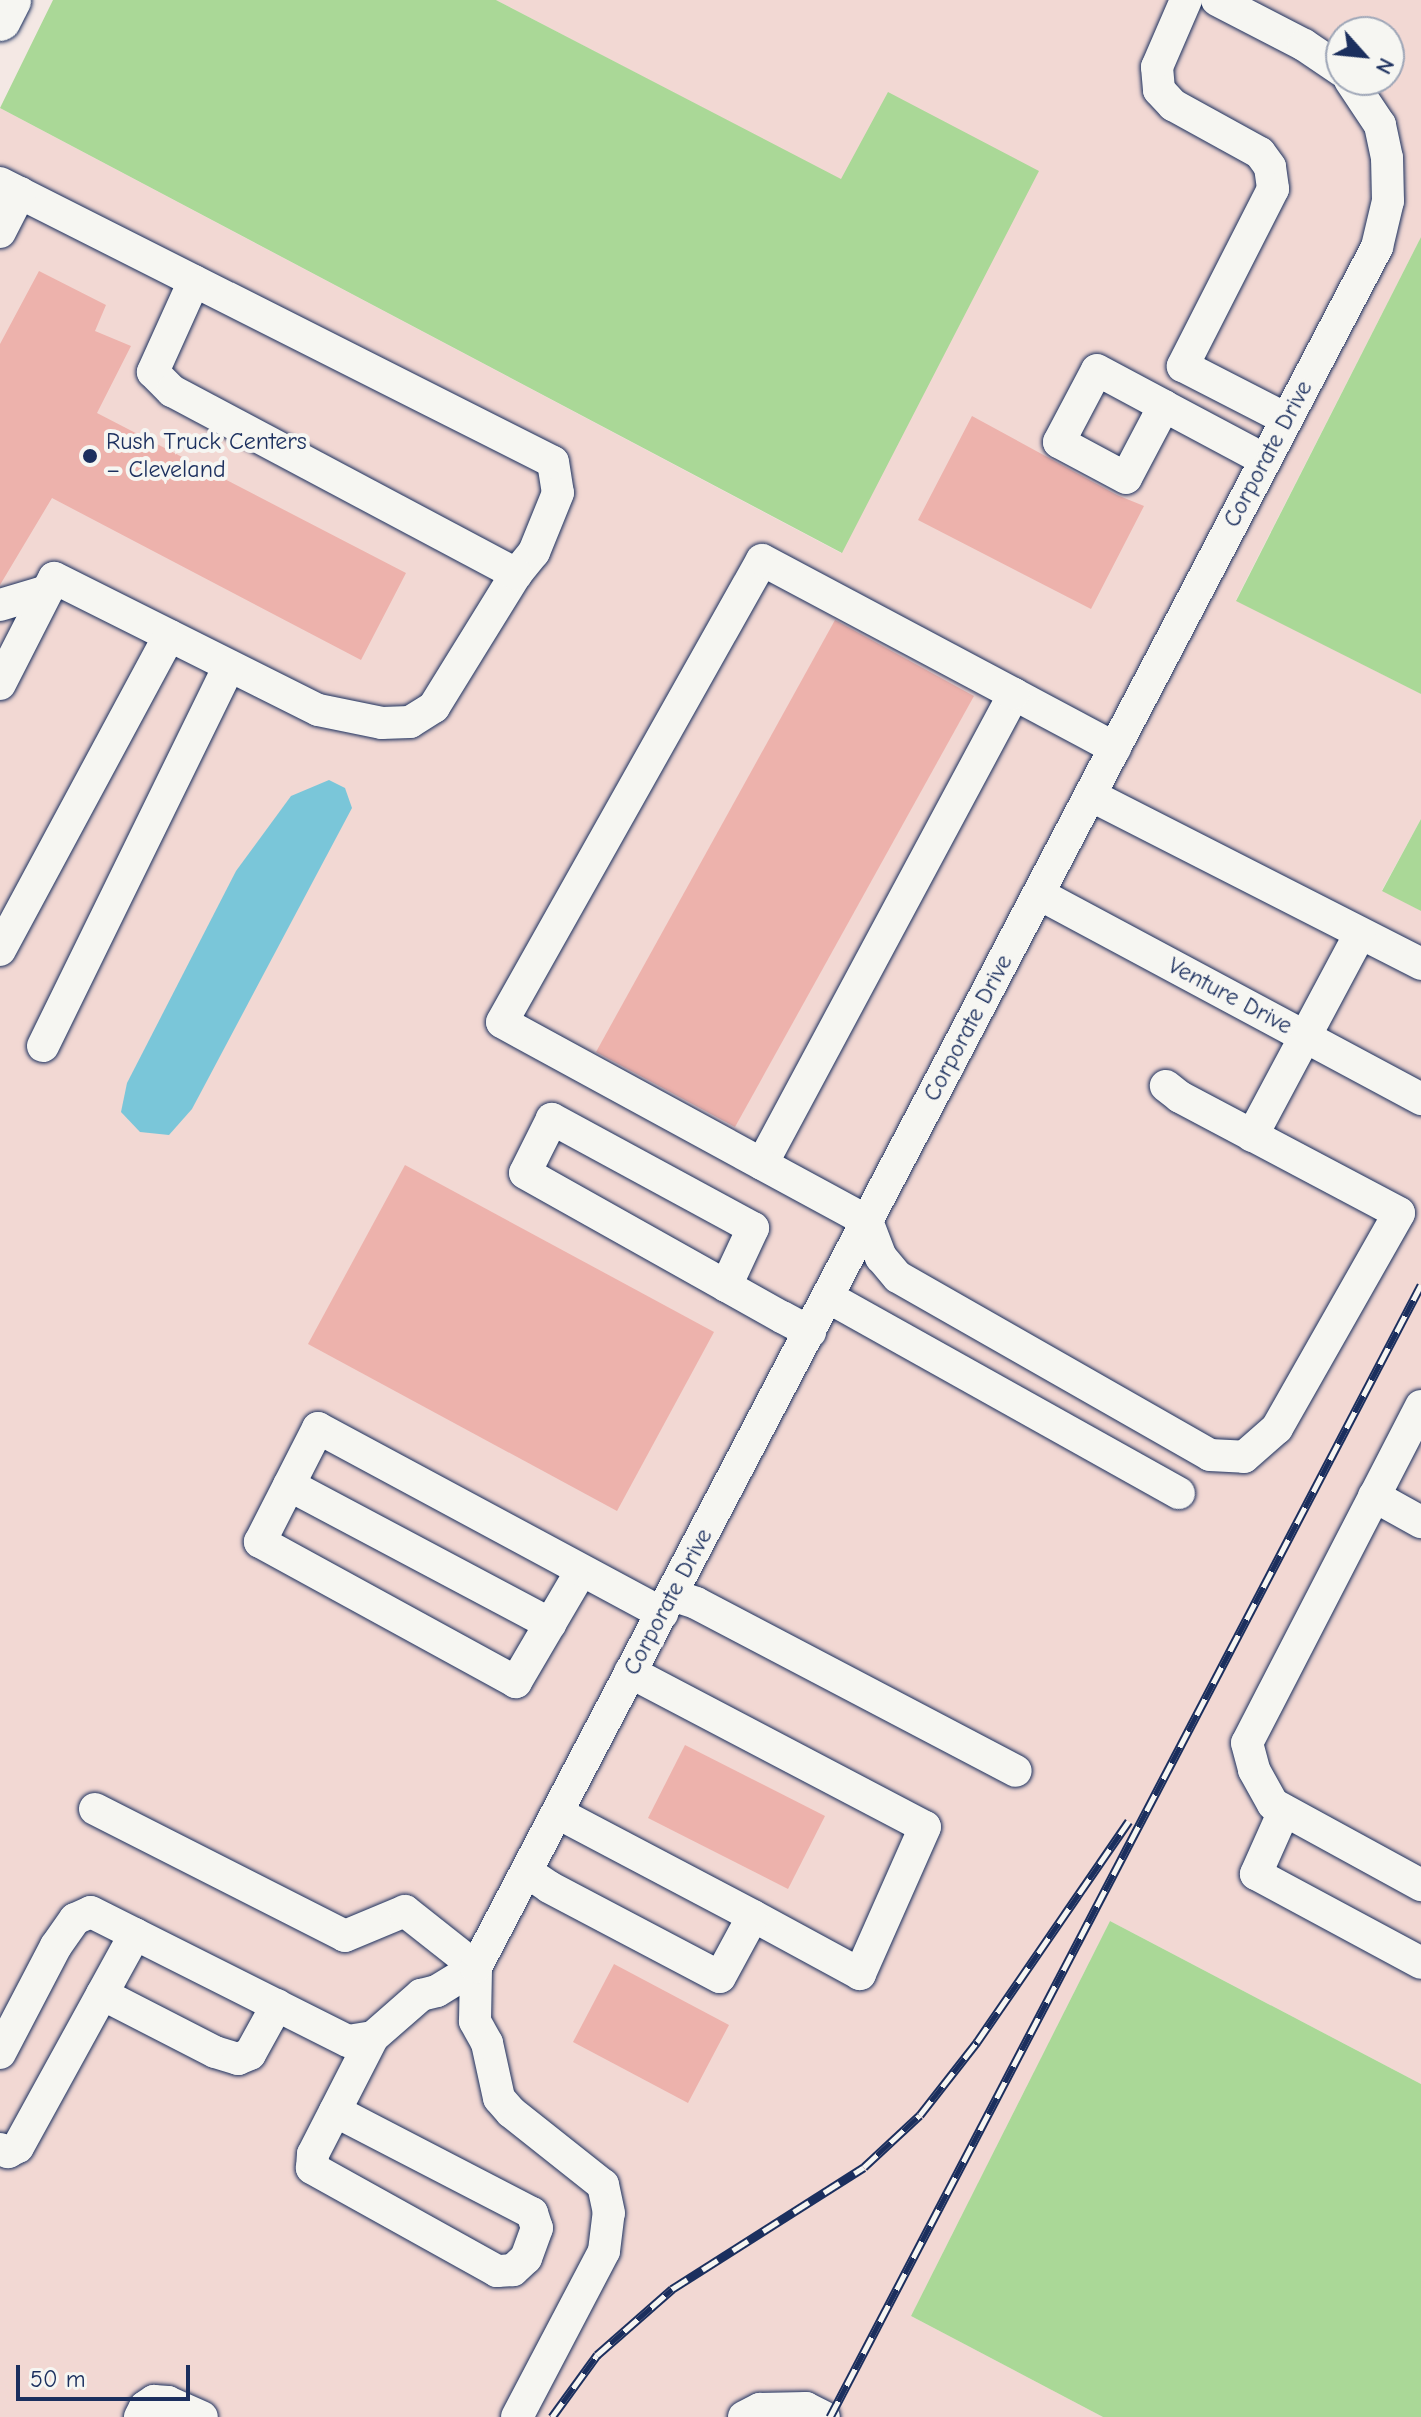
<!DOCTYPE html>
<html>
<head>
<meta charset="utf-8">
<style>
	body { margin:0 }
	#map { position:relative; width:1421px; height:2417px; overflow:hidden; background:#f4e8e4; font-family:"Comic Neue",sans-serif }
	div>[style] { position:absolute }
	.built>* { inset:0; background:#f2d8d3 }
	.green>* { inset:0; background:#aad897 }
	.water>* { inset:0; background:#7ac6d9 }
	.building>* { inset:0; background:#edb2ac }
	.roads { filter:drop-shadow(0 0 2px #1b2f5e) drop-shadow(0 0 2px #1b2f5e) }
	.minor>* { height:32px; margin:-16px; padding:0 16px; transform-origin:16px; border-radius:16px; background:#f6f6f2 }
	.major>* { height:42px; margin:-21px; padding:0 21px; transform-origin:21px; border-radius:21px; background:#f6f6f2 }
	.rail>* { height:9px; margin-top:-4.5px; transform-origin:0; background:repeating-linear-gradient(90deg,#f6f6f2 0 18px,#1b2f5e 0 36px); box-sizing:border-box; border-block:2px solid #1b2f5e }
	.dots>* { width:22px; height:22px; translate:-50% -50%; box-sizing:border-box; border:4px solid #f6f6f2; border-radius:50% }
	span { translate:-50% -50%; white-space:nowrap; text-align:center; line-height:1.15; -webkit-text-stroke:8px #f6f6f2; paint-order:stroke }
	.poi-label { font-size:24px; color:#1b2f5e }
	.left { translate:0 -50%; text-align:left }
	.street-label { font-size:24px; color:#1b2f5e }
	.north { position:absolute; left:1325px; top:16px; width:80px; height:80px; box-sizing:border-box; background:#f6f6f2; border:2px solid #9ea6b7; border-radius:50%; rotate:117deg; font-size:22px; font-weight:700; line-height:32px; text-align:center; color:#1b2f5e }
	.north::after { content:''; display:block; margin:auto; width:28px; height:36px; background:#1b2f5e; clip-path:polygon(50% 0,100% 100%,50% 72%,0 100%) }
	.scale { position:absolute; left:16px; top:2365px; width:174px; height:36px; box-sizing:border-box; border:4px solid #1b2f5e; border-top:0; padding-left:10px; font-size:24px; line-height:28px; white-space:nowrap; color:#1b2f5e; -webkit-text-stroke:6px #f6f6f2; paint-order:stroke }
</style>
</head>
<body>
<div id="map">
	<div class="built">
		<i style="clip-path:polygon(evenodd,496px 0,1421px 0,1421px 237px,1236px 600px,1421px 694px,1421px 819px,1382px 890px,1421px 911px,1421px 2084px,1110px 1921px,911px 2316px,1103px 2417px,0 2417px,0 108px,841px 553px,841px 180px,496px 0,1341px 32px,1389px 32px,1389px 80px,1341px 80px,1341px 32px)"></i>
	</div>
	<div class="green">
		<i style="clip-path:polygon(53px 0,496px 0,841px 179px,888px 92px,1039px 171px,842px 553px,0 108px)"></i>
		<i style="clip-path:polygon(1421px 237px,1421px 694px,1236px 601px)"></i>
		<i style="clip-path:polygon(1421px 819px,1421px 911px,1382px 891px)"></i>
		<i style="clip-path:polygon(1110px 1921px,1421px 2084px,1421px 2417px,1103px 2417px,911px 2316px)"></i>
	</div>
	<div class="water">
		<i style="clip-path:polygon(329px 780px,345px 788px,352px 808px,192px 1109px,169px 1135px,140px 1132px,121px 1112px,127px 1083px,236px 871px,291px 796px)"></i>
	</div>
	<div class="building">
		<i style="clip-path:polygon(39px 271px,106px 305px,95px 331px,131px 346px,97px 413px,406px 573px,361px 660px,52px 498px,0 585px,0 344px)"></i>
		<i style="clip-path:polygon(972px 416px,1117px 495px,1144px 506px,1091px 609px,918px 520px)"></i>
		<i style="clip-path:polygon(835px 620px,974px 696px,735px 1127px,596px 1052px)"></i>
		<i style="clip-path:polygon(405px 1165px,714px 1332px,617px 1511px,308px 1344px)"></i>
		<i style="clip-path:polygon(685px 1745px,825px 1816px,788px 1889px,648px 1818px)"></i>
		<i style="clip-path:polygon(614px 1964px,729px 2025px,688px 2103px,573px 2042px)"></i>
	</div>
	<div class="roads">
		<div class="minor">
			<i style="left:1186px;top:0;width:73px;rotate:113.4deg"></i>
			<i style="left:1157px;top:67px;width:23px;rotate:85deg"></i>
			<i style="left:1159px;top:90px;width:21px;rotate:47deg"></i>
			<i style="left:1173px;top:105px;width:99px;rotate:28.9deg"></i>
			<i style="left:1260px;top:153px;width:17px;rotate:54deg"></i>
			<i style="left:1270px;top:167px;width:22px;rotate:82deg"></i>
			<i style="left:1273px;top:189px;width:199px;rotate:117deg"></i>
			<i style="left:1183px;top:366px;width:116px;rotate:27.2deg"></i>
			<i style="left:1217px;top:0;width:98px;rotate:27.3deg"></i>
			<i style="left:1304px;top:45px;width:45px;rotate:34deg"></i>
			<i style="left:0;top:183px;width:619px;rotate:26.77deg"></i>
			<i style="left:553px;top:462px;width:31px;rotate:81deg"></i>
			<i style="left:558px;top:493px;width:64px;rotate:112.1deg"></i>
			<i style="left:534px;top:552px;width:28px;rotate:129deg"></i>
			<i style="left:516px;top:574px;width:156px;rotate:121.7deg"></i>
			<i style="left:434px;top:707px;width:28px;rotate:148deg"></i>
			<i style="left:410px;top:722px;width:28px;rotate:178deg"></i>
			<i style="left:382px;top:723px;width:65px;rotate:-168.5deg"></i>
			<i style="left:318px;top:710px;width:295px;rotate:-153.4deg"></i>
			<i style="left:54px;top:578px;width:119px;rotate:117deg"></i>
			<i style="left:0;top:232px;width:44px;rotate:-62.9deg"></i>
			<i style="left:194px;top:281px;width:100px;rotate:114.3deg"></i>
			<i style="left:153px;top:372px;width:27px;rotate:45deg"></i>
			<i style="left:172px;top:391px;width:390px;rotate:28deg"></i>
			<i style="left:1164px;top:406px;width:81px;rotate:117.8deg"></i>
			<i style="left:1126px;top:478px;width:76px;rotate:-151.8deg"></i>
			<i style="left:1059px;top:442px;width:81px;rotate:-62.2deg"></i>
			<i style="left:1097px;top:370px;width:76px;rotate:28.2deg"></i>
			<i style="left:1164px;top:406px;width:115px;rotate:28.1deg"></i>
			<i style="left:0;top:605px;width:49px;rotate:-16.6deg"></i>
			<i style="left:1115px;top:748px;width:115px;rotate:-151.9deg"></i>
			<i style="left:1014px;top:694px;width:533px;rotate:118.2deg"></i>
			<i style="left:762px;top:1164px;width:119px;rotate:28.5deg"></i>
			<i style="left:867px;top:1221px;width:39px;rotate:69deg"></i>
			<i style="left:881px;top:1257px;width:26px;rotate:50deg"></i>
			<i style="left:898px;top:1277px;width:359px;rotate:29.7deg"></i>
			<i style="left:1210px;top:1455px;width:34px;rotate:3deg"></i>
			<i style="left:1244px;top:1457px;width:44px;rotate:-41.3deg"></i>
			<i style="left:1277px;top:1428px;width:247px;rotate:-60.4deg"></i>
			<i style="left:1399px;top:1213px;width:248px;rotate:-152.1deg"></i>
			<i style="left:1180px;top:1097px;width:18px;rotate:-142deg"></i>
			<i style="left:1090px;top:795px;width:372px;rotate:27deg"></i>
			<i style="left:1039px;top:894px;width:434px;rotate:28.2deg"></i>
			<i style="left:0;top:950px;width:357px;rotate:-61.7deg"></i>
			<i style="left:43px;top:1046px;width:423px;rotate:-63.9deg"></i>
			<i style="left:1252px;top:1136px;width:229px;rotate:-61.9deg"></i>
			<i style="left:762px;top:1164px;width:296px;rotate:-151.4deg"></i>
			<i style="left:502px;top:1022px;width:530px;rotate:-60.63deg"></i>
			<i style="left:762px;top:560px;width:285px;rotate:28deg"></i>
			<i style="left:726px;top:1286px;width:64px;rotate:-65deg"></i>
			<i style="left:753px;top:1228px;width:229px;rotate:-151.5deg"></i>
			<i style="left:552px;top:1119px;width:60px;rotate:116.6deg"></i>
			<i style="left:525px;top:1173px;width:295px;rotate:29.3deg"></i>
			<i style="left:782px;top:1317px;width:32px;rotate:28deg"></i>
			<i style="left:828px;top:1297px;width:402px;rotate:29.2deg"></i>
			<i style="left:1421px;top:1406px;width:379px;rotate:117.3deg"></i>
			<i style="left:1247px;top:1743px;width:28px;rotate:75deg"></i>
			<i style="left:1254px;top:1770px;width:39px;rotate:61deg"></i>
			<i style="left:1273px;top:1804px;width:169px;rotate:28.7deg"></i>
			<i style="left:289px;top:1485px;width:296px;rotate:28deg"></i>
			<i style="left:1374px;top:1496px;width:54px;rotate:29deg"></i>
			<i style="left:581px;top:1571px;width:129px;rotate:120.4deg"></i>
			<i style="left:516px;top:1682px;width:292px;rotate:-151.3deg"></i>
			<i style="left:260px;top:1542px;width:128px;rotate:-63deg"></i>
			<i style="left:318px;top:1428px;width:391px;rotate:28.3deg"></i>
			<i style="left:672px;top:1595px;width:25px;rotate:18deg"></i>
			<i style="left:696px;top:1603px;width:361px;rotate:27.7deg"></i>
			<i style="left:630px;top:1672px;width:333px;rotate:27.7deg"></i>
			<i style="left:925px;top:1827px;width:161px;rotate:113.9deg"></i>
			<i style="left:860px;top:1974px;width:122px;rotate:-151.5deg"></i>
			<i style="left:95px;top:1809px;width:280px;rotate:26.9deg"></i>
			<i style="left:345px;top:1936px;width:65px;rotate:-22.6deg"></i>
			<i style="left:405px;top:1911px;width:90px;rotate:38.3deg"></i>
			<i style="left:1284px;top:1811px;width:69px;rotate:114deg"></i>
			<i style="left:1256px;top:1874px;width:187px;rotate:28.3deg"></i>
			<i style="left:527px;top:1872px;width:27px;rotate:34deg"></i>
			<i style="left:549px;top:1887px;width:193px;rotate:27.8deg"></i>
			<i style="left:720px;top:1977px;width:69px;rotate:-61.6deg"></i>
			<i style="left:753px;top:1916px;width:221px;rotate:-152.2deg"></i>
			<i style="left:102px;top:1994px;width:127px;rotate:27.2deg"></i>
			<i style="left:215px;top:2052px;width:24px;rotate:17deg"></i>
			<i style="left:238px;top:2059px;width:13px;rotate:-23deg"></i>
			<i style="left:250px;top:2054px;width:56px;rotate:-61.1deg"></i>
			<i style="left:0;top:2053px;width:121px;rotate:-62.4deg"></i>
			<i style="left:56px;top:1946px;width:33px;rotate:-55deg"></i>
			<i style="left:75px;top:1919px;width:17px;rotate:-24deg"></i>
			<i style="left:91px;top:1912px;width:288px;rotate:26.7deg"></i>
			<i style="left:348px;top:2041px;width:25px;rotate:-9deg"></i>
			<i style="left:373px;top:2037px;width:64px;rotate:-41.2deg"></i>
			<i style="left:421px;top:1995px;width:16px;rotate:-14deg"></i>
			<i style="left:437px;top:1991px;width:46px;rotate:-31.6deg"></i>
			<i style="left:335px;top:2111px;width:222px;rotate:27.4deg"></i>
			<i style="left:532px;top:2213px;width:16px;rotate:72deg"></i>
			<i style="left:537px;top:2228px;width:32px;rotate:110deg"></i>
			<i style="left:526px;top:2258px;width:18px;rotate:137deg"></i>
			<i style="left:513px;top:2270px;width:16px;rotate:176deg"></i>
			<i style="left:497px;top:2271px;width:212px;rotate:-150.9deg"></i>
			<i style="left:312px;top:2168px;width:14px;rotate:-86deg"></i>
			<i style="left:313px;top:2154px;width:131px;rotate:-62.9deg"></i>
			<i style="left:0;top:2149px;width:9px;rotate:21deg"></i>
			<i style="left:8px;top:2152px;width:11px;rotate:-27deg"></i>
			<i style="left:18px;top:2147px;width:243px;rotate:-61.2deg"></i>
			<i style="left:140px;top:2417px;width:11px;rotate:-63deg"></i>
			<i style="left:145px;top:2407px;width:11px;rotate:-34deg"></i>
			<i style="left:154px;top:2401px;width:14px;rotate:4deg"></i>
			<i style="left:168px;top:2402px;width:37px;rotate:24deg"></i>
			<i style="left:517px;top:2417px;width:187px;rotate:-62.3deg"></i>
			<i style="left:604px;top:2251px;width:38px;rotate:-83deg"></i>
			<i style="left:609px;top:2213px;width:29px;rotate:-102deg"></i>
			<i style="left:603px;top:2185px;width:117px;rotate:-141.6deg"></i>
			<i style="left:511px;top:2112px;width:18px;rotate:-131deg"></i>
			<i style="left:499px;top:2098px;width:56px;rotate:-102.3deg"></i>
			<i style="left:487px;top:2043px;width:25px;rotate:-119deg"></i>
			<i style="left:475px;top:2021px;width:54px;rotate:-88.9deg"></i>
			<i style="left:476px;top:1967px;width:1942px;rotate:-62.35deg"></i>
			<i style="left:1377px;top:247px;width:47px;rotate:-76.6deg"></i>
			<i style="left:1388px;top:201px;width:43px;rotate:-91.3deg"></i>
			<i style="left:1387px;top:158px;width:34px;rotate:-102deg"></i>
			<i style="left:1380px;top:125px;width:54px;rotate:-123.7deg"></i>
			<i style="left:744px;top:2417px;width:18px;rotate:-27deg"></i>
			<i style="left:760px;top:2409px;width:46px;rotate:-1.2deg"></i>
			<i style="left:806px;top:2408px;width:20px;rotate:27deg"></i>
		</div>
		<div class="major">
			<i style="left:0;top:20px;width:22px;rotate:-63deg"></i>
		</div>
	</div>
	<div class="rail">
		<i style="left:552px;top:2417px;width:77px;rotate:-54deg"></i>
		<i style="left:597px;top:2355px;width:100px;rotate:-41.3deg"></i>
		<i style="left:672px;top:2289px;width:227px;rotate:-32.4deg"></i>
		<i style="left:864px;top:2167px;width:76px;rotate:-42.9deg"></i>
		<i style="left:920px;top:2115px;width:93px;rotate:-52deg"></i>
		<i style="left:977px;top:2042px;width:268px;rotate:-55.5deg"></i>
		<i style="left:830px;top:2417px;width:1277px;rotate:-62.43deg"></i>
	</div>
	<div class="dots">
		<i style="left:90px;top:456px;background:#1b2f5e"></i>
	</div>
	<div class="poi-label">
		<span class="left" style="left:106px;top:456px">Rush Truck Centers<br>– Cleveland</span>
	</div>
	<div class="street-label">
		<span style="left:1268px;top:454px;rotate:-62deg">Corporate Drive</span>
		<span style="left:1230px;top:996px;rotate:28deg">Venture Drive</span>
		<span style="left:968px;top:1028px;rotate:-62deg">Corporate Drive</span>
		<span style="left:668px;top:1602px;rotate:-62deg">Corporate Drive</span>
	</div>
	<div class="north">N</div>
	<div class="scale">50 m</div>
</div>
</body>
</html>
